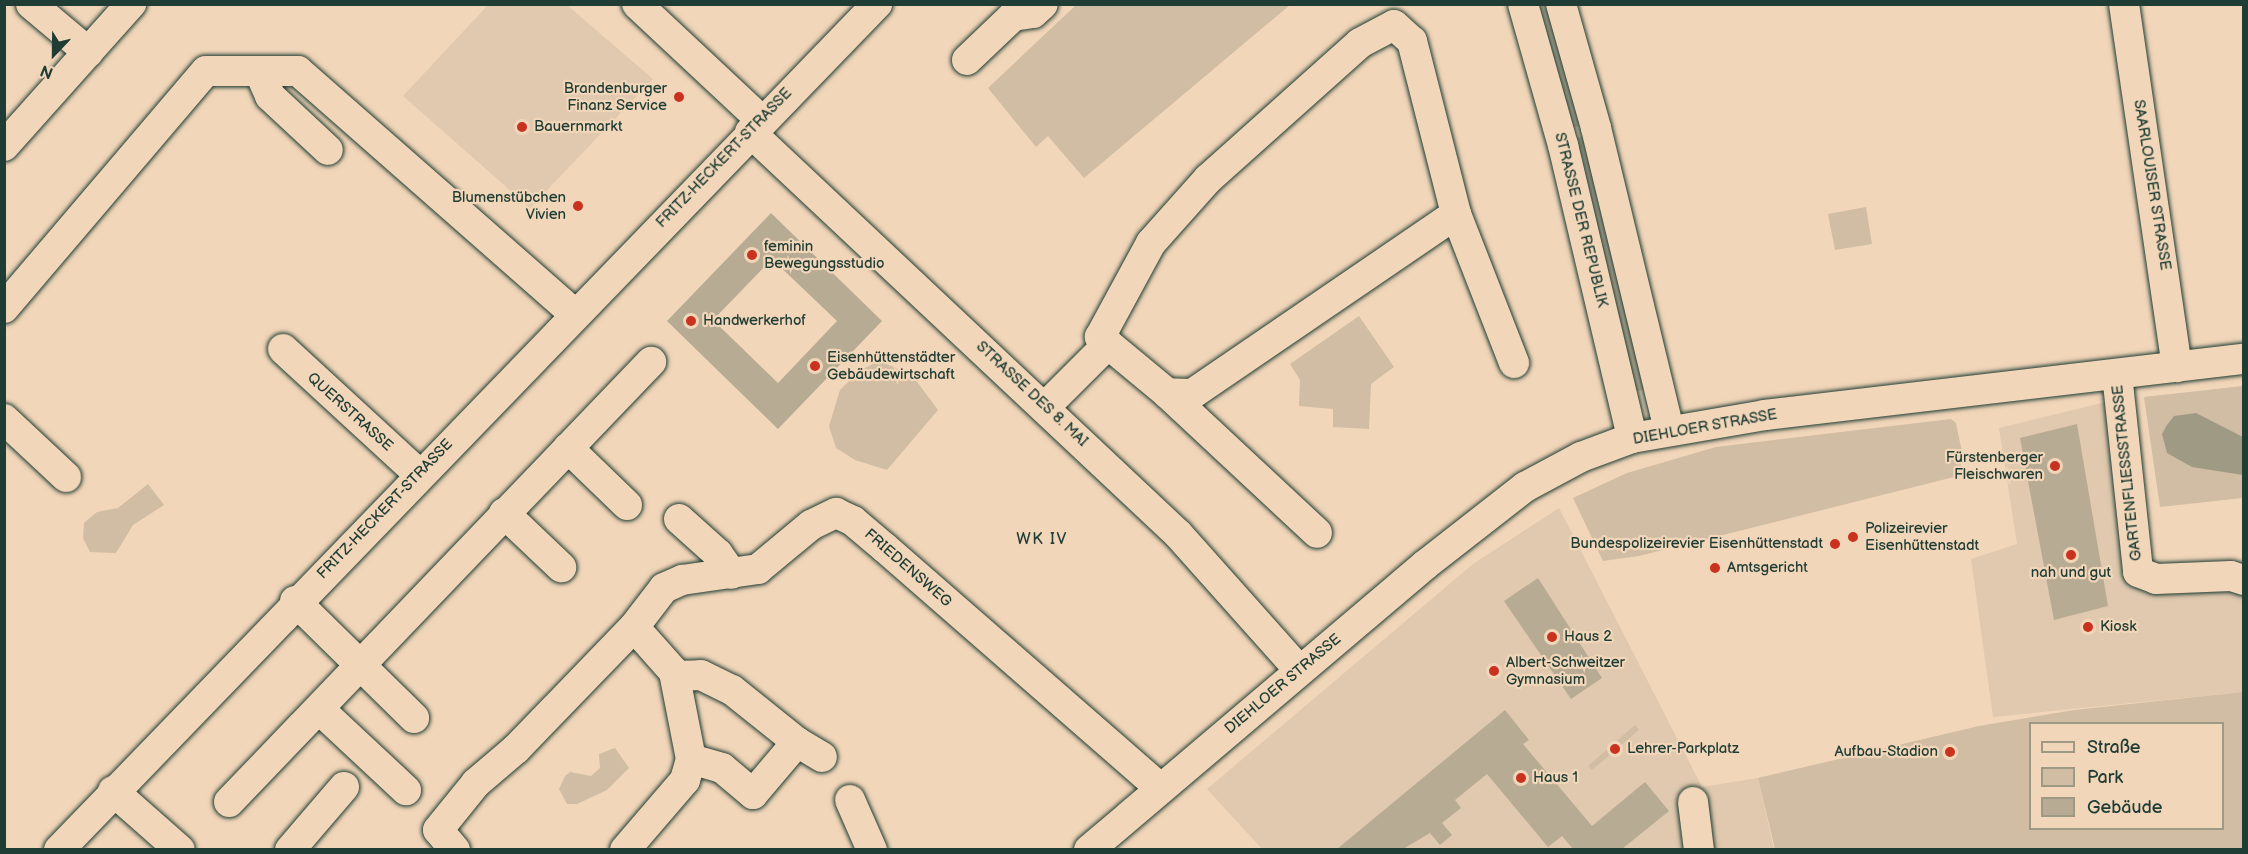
<!DOCTYPE html>
<html>
<head>
<meta charset="utf-8">
<style>
	body { margin:0 }
	#map { position:relative; width:2248px; height:854px; overflow:hidden; background:#f2d6b9; font-family:"Balsamiq Sans",sans-serif }
	div>[style] { position:absolute }
	.built>* { inset:0; background:#e0c9ae }
	.green>* { inset:0; background:#d0bda3 }
	.water>* { inset:0; background:#9f9a84 }
	.building>* { inset:0; background:#b7ab94 }
	.roads { filter:drop-shadow(0 0 2px #1f3d34) drop-shadow(0 0 2px #1f3d34) }
	.minor>* { height:30px; margin:-15px; padding:0 15px; transform-origin:15px; border-radius:15px; background:#f2d6b9 }
	.dots>* { width:16px; height:16px; translate:-50% -50%; box-sizing:border-box; border:3px solid #f2d6b9; border-radius:50% }
	span { translate:-50% -50%; white-space:nowrap; text-align:center; line-height:1.15; -webkit-text-stroke:4.5px #f2d6b9; paint-order:stroke }
	.poi-label { font-size:15px; color:#1f3d34 }
	.right { translate:-100% -50%; text-align:right }
	.left { translate:0 -50%; text-align:left }
	.street-label { font-size:15px; color:#1f3d34 }
	.neighbourhood-label { font-size:16px; color:#1f3d34; letter-spacing:1.5px }
	.frame { position:absolute; inset:0; border:6px solid #1f3d34; pointer-events:none }
	.legend { position:absolute; left:2029px; top:722px; width:195px; height:108px; box-sizing:border-box; background:#f2d6b9; border:2px solid #9e9984; margin:0; padding:8px 10px; list-style:none; font-size:18px; color:#1f3d34 }
	.legend li { display:flex; align-items:center; gap:12px; height:30px }
	.legend b { width:30px; border:2px solid #9e9984 }
	.north { position:absolute; left:24px; top:24px; width:60px; height:60px; -webkit-text-stroke:4px #f2d6b9; paint-order:stroke; rotate:202deg; font-size:16px; font-weight:700; line-height:24px; text-align:center; color:#1f3d34 }
	.north::after { content:''; display:block; margin:auto; width:21px; height:27px; background:#1f3d34; clip-path:polygon(50% 0,100% 100%,50% 72%,0 100%) }
</style>
</head>
<body>
<div id="map">
	<div class="built">
		<i style="clip-path:polygon(488px 5px,567px 5px,653px 79px,530px 208px,403px 96px)"></i>
		<i style="clip-path:polygon(2110px 401px,2126px 561px,2232px 584px,2243px 595px,2243px 692px,1993px 717px,1971px 559px,2017px 544px,1999px 428px)"></i>
		<i style="clip-path:polygon(1559px 508px,1702px 787px,1758px 778px,1774px 849px,1262px 849px,1207px 789px,1473px 564px)"></i>
	</div>
	<div class="green">
		<i style="clip-path:polygon(1076px 5px,1076px 4px,1290px 5px,1084px 178px,1048px 136px,1036px 147px,988px 88px)"></i>
		<i style="clip-path:polygon(1533px 5px,1550px 5px,1585px 125px,1568px 129px)"></i>
		<i style="clip-path:polygon(1588px 135px,1649px 388px,1632px 393px,1571px 140px)"></i>
		<i style="clip-path:polygon(1866px 207px,1872px 244px,1835px 250px,1828px 214px)"></i>
		<i style="clip-path:polygon(1359px 316px,1394px 367px,1371px 384px,1369px 429px,1333px 427px,1333px 409px,1299px 406px,1300px 380px,1290px 364px)"></i>
		<i style="clip-path:polygon(879px 361px,912px 375px,938px 410px,887px 470px,855px 460px,836px 448px,829px 426px,840px 390px,859px 371px)"></i>
		<i style="clip-path:polygon(2243px 386px,2243px 498px,2160px 507px,2144px 397px)"></i>
		<i style="clip-path:polygon(1951px 419px,1956px 423px,1963px 457px,1958px 476px,1639px 556px,1603px 561px,1573px 498px,1627px 473px,1716px 447px)"></i>
		<i style="clip-path:polygon(148px 484px,164px 505px,133px 525px,116px 553px,90px 552px,83px 538px,84px 523px,97px 512px,118px 508px)"></i>
		<i style="clip-path:polygon(evenodd,2243px 692px,2243px 849px,1775px 849px,1758px 778px,1979px 726px,2074px 710px,2243px 692px,2030px 724px,2222px 724px,2222px 828px,2030px 828px,2030px 724px)"></i>
		<i style="clip-path:polygon(1635px 725px,1639px 730px,1592px 770px,1588px 766px)"></i>
		<i style="clip-path:polygon(615px 748px,629px 768px,607px 790px,577px 804px,567px 804px,559px 789px,565px 776px,570px 772px,591px 776px,600px 768px,599px 754px)"></i>
	</div>
	<div class="water">
		<i style="clip-path:polygon(2196px 413px,2243px 437px,2243px 475px,2192px 467px,2167px 453px,2162px 434px,2167px 425px,2174px 416px)"></i>
	</div>
	<div class="building">
		<i style="clip-path:polygon(evenodd,771px 213px,882px 321px,778px 429px,667px 321px,771px 213px,772px 259px,837px 321px,778px 383px,713px 320px,772px 259px)"></i>
		<i style="clip-path:polygon(2077px 424px,2108px 606px,2054px 620px,2020px 438px)"></i>
		<i style="clip-path:polygon(1538px 578px,1602px 678px,1571px 699px,1504px 601px)"></i>
		<i style="clip-path:polygon(1505px 710px,1529px 740px,1523px 744px,1592px 826px,1645px 782px,1669px 811px,1622px 849px,1573px 849px,1562px 836px,1548px 847px,1487px 774px,1455px 800px,1461px 808px,1442px 823px,1452px 835px,1440px 845px,1430px 833px,1403px 849px,1337px 849px)"></i>
	</div>
	<div class="roads">
		<div class="minor">
			<i style="left:31px;top:4px;width:75px;rotate:40.1deg"></i>
			<i style="left:637px;top:4px;width:170px;rotate:43.1deg"></i>
			<i style="left:1523px;top:4px;width:147px;rotate:74.2deg"></i>
			<i style="left:1563px;top:145px;width:301px;rotate:76.7deg"></i>
			<i style="left:1561px;top:4px;width:129px;rotate:74.2deg"></i>
			<i style="left:1596px;top:128px;width:311px;rotate:76.4deg"></i>
			<i style="left:2124px;top:4px;width:367px;rotate:81.7deg"></i>
			<i style="left:967px;top:60px;width:64px;rotate:-43.7deg"></i>
			<i style="left:1013px;top:16px;width:20px;rotate:-9deg"></i>
			<i style="left:1033px;top:13px;width:13px;rotate:-42deg"></i>
			<i style="left:259px;top:71px;width:27px;rotate:66deg"></i>
			<i style="left:270px;top:96px;width:79px;rotate:43deg"></i>
			<i style="left:750px;top:132px;width:587px;rotate:43.21deg"></i>
			<i style="left:1178px;top:534px;width:183px;rotate:48.3deg"></i>
			<i style="left:4px;top:146px;width:191px;rotate:-48.2deg"></i>
			<i style="left:1456px;top:214px;width:160px;rotate:68.7deg"></i>
			<i style="left:4px;top:308px;width:311px;rotate:-49.6deg"></i>
			<i style="left:206px;top:71px;width:92px"></i>
			<i style="left:298px;top:71px;width:368px;rotate:41.3deg"></i>
			<i style="left:283px;top:349px;width:185px;rotate:42.6deg"></i>
			<i style="left:2117px;top:374px;width:199px;rotate:83.9deg"></i>
			<i style="left:2138px;top:572px;width:19px;rotate:21deg"></i>
			<i style="left:2156px;top:579px;width:75px;rotate:-2.3deg"></i>
			<i style="left:2231px;top:576px;width:14px;rotate:17deg"></i>
			<i style="left:1167px;top:393px;width:205px;rotate:43deg"></i>
			<i style="left:1046px;top:406px;width:88px;rotate:-45deg"></i>
			<i style="left:1108px;top:344px;width:11px;rotate:-139deg"></i>
			<i style="left:1100px;top:337px;width:107px;rotate:-61.5deg"></i>
			<i style="left:1151px;top:243px;width:86px;rotate:-48.3deg"></i>
			<i style="left:1208px;top:179px;width:204px;rotate:-41.8deg"></i>
			<i style="left:1360px;top:43px;width:38px;rotate:-28deg"></i>
			<i style="left:1394px;top:25px;width:24px;rotate:42deg"></i>
			<i style="left:1412px;top:41px;width:179px;rotate:75.7deg"></i>
			<i style="left:1456px;top:214px;width:320px;rotate:145.7deg"></i>
			<i style="left:1192px;top:394px;width:25px;rotate:-178deg"></i>
			<i style="left:1167px;top:393px;width:77px;rotate:-140.3deg"></i>
			<i style="left:4px;top:419px;width:85px;rotate:43.1deg"></i>
			<i style="left:568px;top:448px;width:82px;rotate:44deg"></i>
			<i style="left:504px;top:513px;width:79px;rotate:43.5deg"></i>
			<i style="left:679px;top:519px;width:52px;rotate:41.9deg"></i>
			<i style="left:718px;top:554px;width:24px;rotate:55deg"></i>
			<i style="left:295px;top:601px;width:167px;rotate:44.5deg"></i>
			<i style="left:676px;top:676px;width:25px;rotate:-2deg"></i>
			<i style="left:701px;top:675px;width:34px;rotate:26deg"></i>
			<i style="left:732px;top:690px;width:83px;rotate:38.7deg"></i>
			<i style="left:797px;top:742px;width:68px;rotate:130.2deg"></i>
			<i style="left:753px;top:794px;width:40px;rotate:-140deg"></i>
			<i style="left:722px;top:768px;width:32px;rotate:-164deg"></i>
			<i style="left:319px;top:709px;width:119px;rotate:43deg"></i>
			<i style="left:797px;top:742px;width:29px;rotate:31deg"></i>
			<i style="left:113px;top:791px;width:89px;rotate:41.4deg"></i>
			<i style="left:850px;top:800px;width:55px;rotate:66.3deg"></i>
			<i style="left:229px;top:802px;width:610px;rotate:-46.2deg"></i>
			<i style="left:1693px;top:802px;width:48px;rotate:82.9deg"></i>
			<i style="left:59px;top:850px;width:1177px;rotate:-45.96deg"></i>
			<i style="left:290px;top:850px;width:83px;rotate:-49.4deg"></i>
			<i style="left:455px;top:850px;width:26px;rotate:-130deg"></i>
			<i style="left:438px;top:830px;width:60px;rotate:-51deg"></i>
			<i style="left:476px;top:783px;width:52px;rotate:-40.4deg"></i>
			<i style="left:516px;top:749px;width:170px;rotate:-46deg"></i>
			<i style="left:634px;top:627px;width:49px;rotate:-52.4deg"></i>
			<i style="left:664px;top:588px;width:20px;rotate:-24deg"></i>
			<i style="left:682px;top:580px;width:77px;rotate:-8.2deg"></i>
			<i style="left:758px;top:569px;width:69px;rotate:-39.7deg"></i>
			<i style="left:811px;top:525px;width:28px;rotate:-26deg"></i>
			<i style="left:836px;top:513px;width:19px;rotate:25deg"></i>
			<i style="left:853px;top:521px;width:42px;rotate:40.2deg"></i>
			<i style="left:885px;top:548px;width:365px;rotate:41.1deg"></i>
			<i style="left:625px;top:850px;width:92px;rotate:-49.4deg"></i>
			<i style="left:685px;top:780px;width:22px;rotate:-74deg"></i>
			<i style="left:691px;top:759px;width:89px;rotate:-101.1deg"></i>
			<i style="left:674px;top:672px;width:60px;rotate:-131.6deg"></i>
			<i style="left:1089px;top:850px;width:441px;rotate:-40.3deg"></i>
			<i style="left:1425px;top:565px;width:127px;rotate:-38deg"></i>
			<i style="left:1525px;top:487px;width:64px;rotate:-28.2deg"></i>
			<i style="left:1581px;top:457px;width:54px;rotate:-20.4deg"></i>
			<i style="left:1632px;top:438px;width:135px;rotate:-9.8deg"></i>
			<i style="left:1765px;top:415px;width:482px;rotate:-6.7deg"></i>
		</div>
	</div>
	<div class="dots">
		<i style="left:679px;top:97px;background:#c8321e"></i>
		<i style="left:522px;top:127px;background:#c8321e"></i>
		<i style="left:578px;top:206px;background:#c8321e"></i>
		<i style="left:752px;top:255px;background:#c8321e"></i>
		<i style="left:691px;top:321px;background:#c8321e"></i>
		<i style="left:815px;top:366px;background:#c8321e"></i>
		<i style="left:2055px;top:466px;background:#c8321e"></i>
		<i style="left:1853px;top:537px;background:#c8321e"></i>
		<i style="left:1835px;top:544px;background:#c8321e"></i>
		<i style="left:2071px;top:555px;background:#c8321e"></i>
		<i style="left:1715px;top:568px;background:#c8321e"></i>
		<i style="left:2088px;top:627px;background:#c8321e"></i>
		<i style="left:1552px;top:637px;background:#c8321e"></i>
		<i style="left:1494px;top:671px;background:#c8321e"></i>
		<i style="left:1615px;top:749px;background:#c8321e"></i>
		<i style="left:1950px;top:752px;background:#c8321e"></i>
		<i style="left:1521px;top:778px;background:#c8321e"></i>
	</div>
	<div class="poi-label">
		<span class="right" style="left:667px;top:97px">Brandenburger<br>Finanz Service</span>
		<span class="left" style="left:534px;top:127px">Bauernmarkt</span>
		<span class="right" style="left:566px;top:206px">Blumenstübchen<br>Vivien</span>
		<span class="left" style="left:764px;top:255px">feminin<br>Bewegungsstudio</span>
		<span class="left" style="left:703px;top:321px">Handwerkerhof</span>
		<span class="left" style="left:827px;top:366px">Eisenhüttenstädter<br>Gebäudewirtschaft</span>
		<span class="right" style="left:2043px;top:466px">Fürstenberger<br>Fleischwaren</span>
		<span class="left" style="left:1865px;top:537px">Polizeirevier<br>Eisenhüttenstadt</span>
		<span class="right" style="left:1823px;top:544px">Bundespolizeirevier Eisenhüttenstadt</span>
		<span class="left" style="left:1727px;top:568px">Amtsgericht</span>
		<span style="left:2071px;top:573px">nah und gut</span>
		<span class="left" style="left:2100px;top:627px">Kiosk</span>
		<span class="left" style="left:1564px;top:637px">Haus 2</span>
		<span class="left" style="left:1506px;top:671px">Albert-Schweitzer<br>Gymnasium</span>
		<span class="left" style="left:1627px;top:749px">Lehrer-Parkplatz</span>
		<span class="right" style="left:1938px;top:752px">Aufbau-Stadion</span>
		<span class="left" style="left:1533px;top:778px">Haus 1</span>
	</div>
	<div class="street-label">
		<span style="left:724px;top:158px;rotate:-46deg">FRITZ-HECKERT-STRASSE</span>
		<span style="left:2152px;top:185px;rotate:81deg">SAARLOUISER STRASSE</span>
		<span style="left:1581px;top:220px;rotate:76deg">STRASSE DER REPUBLIK</span>
		<span style="left:1032px;top:394px;rotate:43deg">STRASSE DES 8. MAI</span>
		<span style="left:350px;top:412px;rotate:42deg">QUERSTRASSE</span>
		<span style="left:1705px;top:427px;rotate:-10deg">DIEHLOER STRASSE</span>
		<span style="left:2127px;top:473px;rotate:-96deg">GARTENFLIESSSTRASSE</span>
		<span style="left:385px;top:509px;rotate:-46deg">FRITZ-HECKERT-STRASSE</span>
		<span style="left:908px;top:568px;rotate:41deg">FRIEDENSWEG</span>
		<span style="left:1283px;top:684px;rotate:-40deg">DIEHLOER STRASSE</span>
	</div>
	<div class="neighbourhood-label">
		<span style="left:1042px;top:540px">WK IV</span>
	</div>
	<div class="frame"></div>
	<ul class="legend">
	<li><b style="height:8px;background:#f2d6b9"></b>Straße</li>
	<li><b style="height:16px;background:#d0bda3"></b>Park</li>
	<li><b style="height:16px;background:#b7ab94"></b>Gebäude</li>
	</ul>
	<div class="north">N</div>
</div>
</body>
</html>
